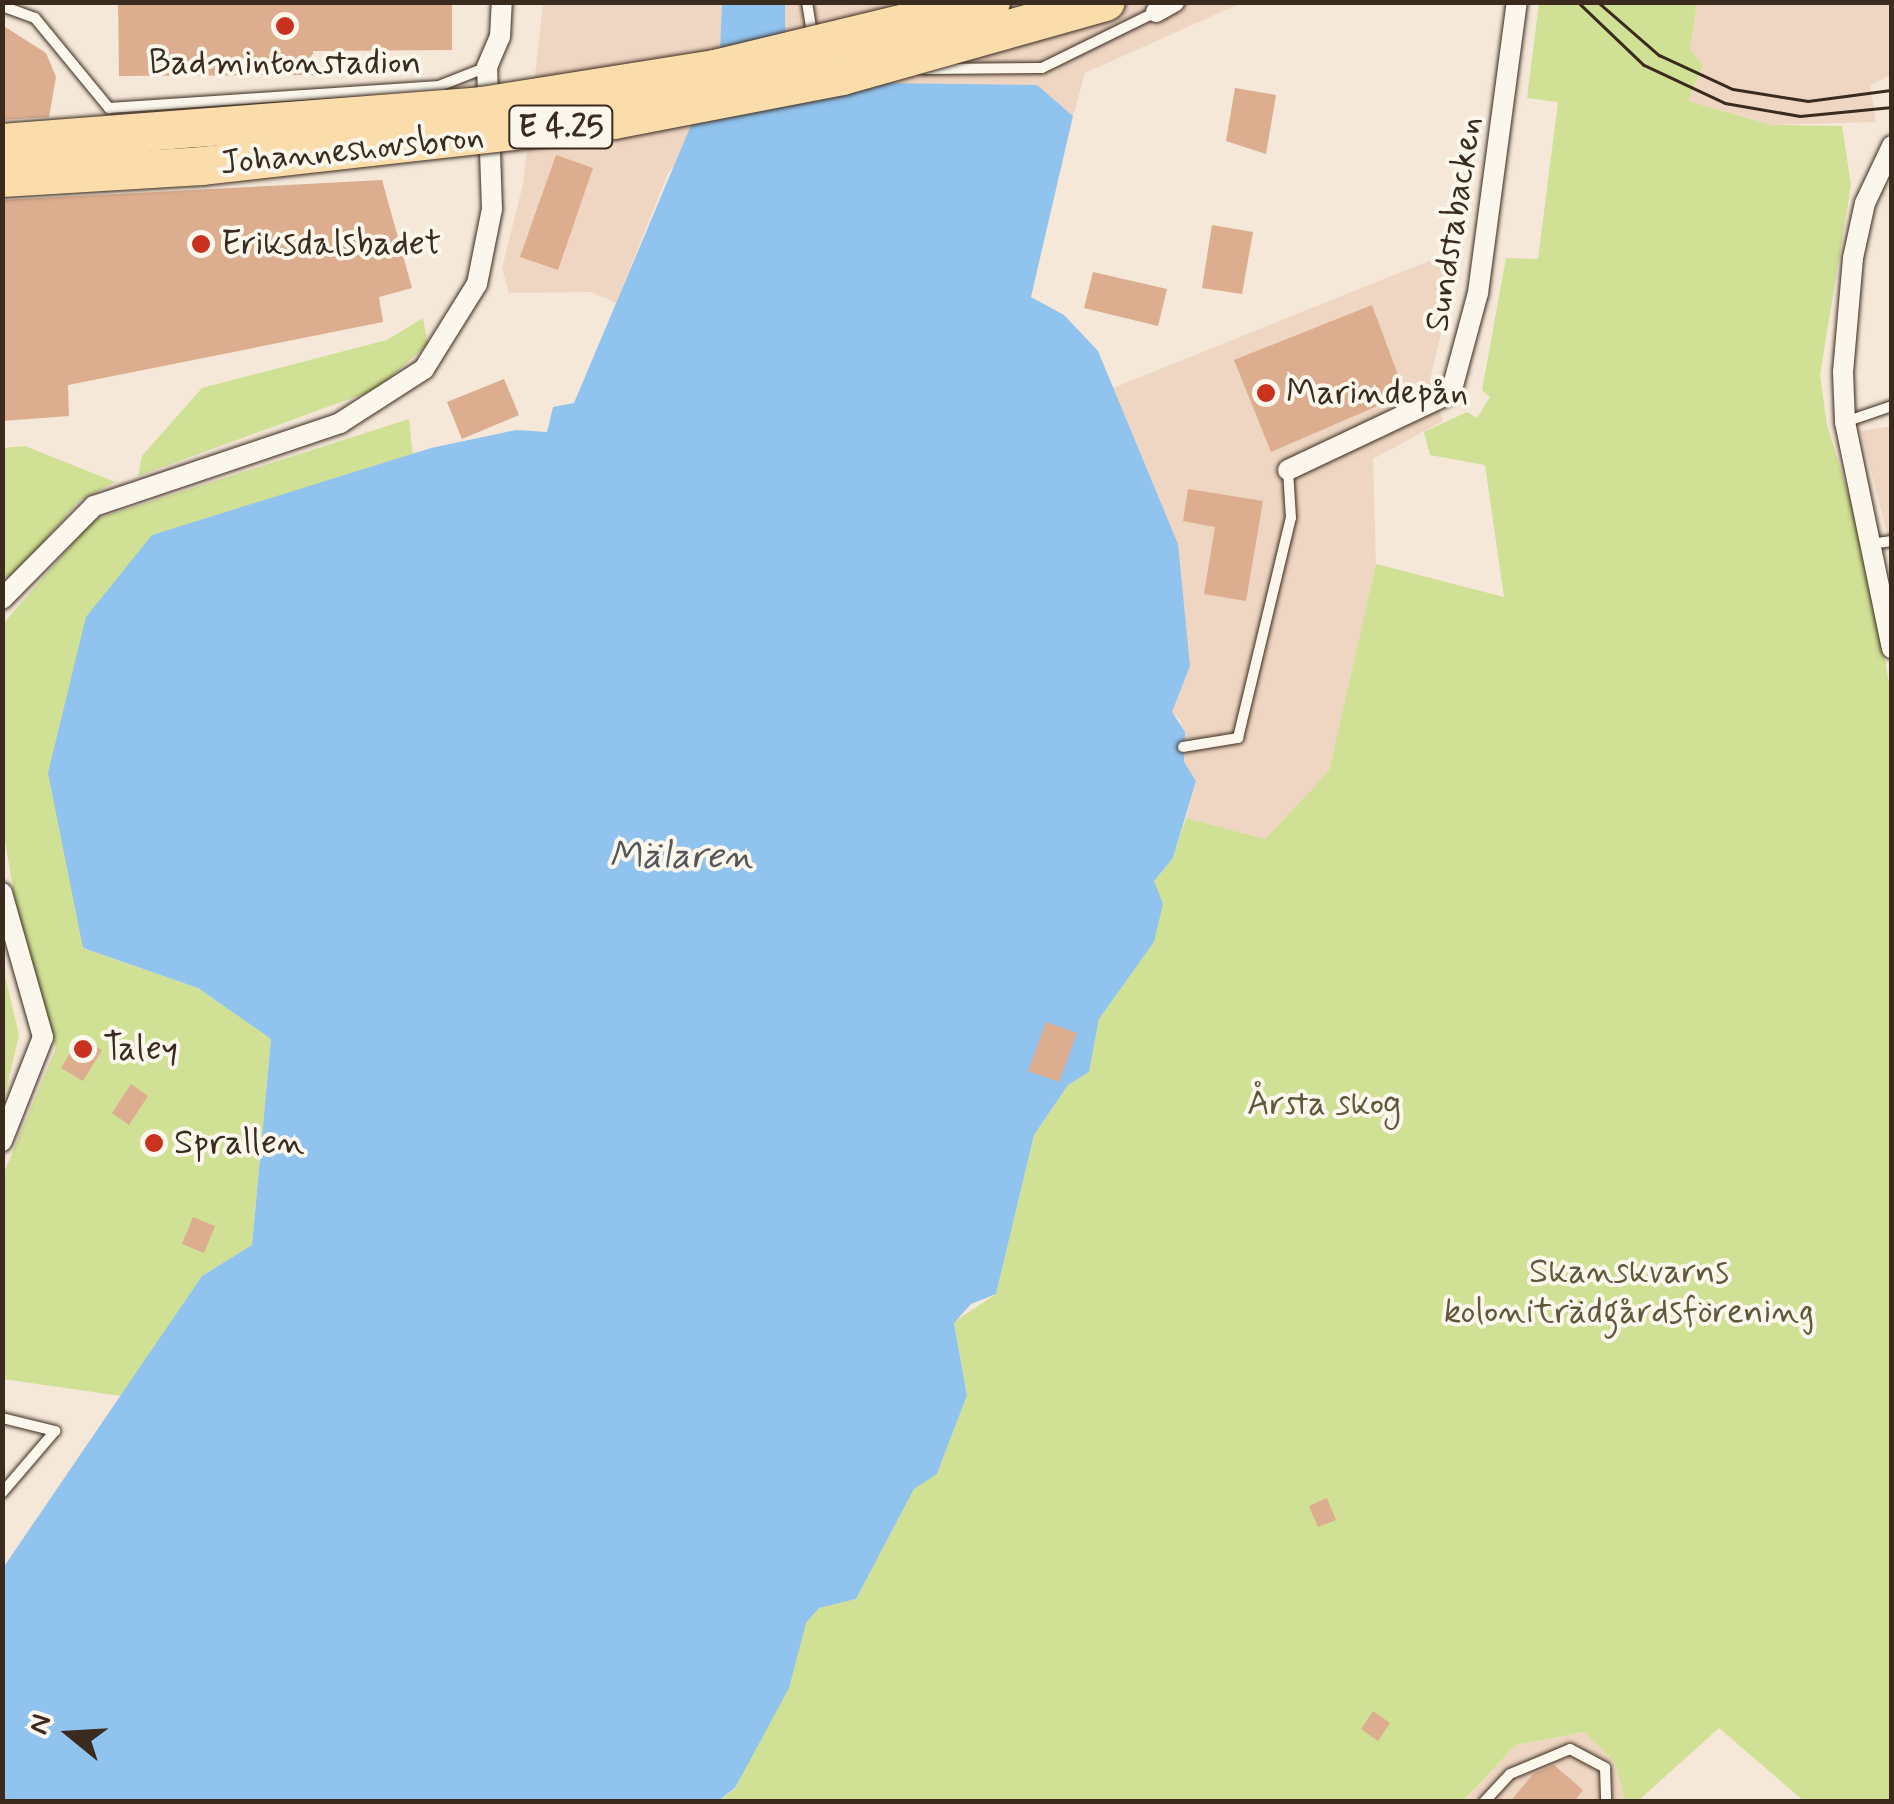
<!DOCTYPE html>
<html>
<head>
<meta charset="utf-8">
<style>
	body { margin:0 }
	#map { position:relative; width:1894px; height:1804px; overflow:hidden; background:#f5e8d9; font-family:Mynerve,sans-serif }
	div>[style] { position:absolute }
	.built>* { inset:0; background:#eed6c2 }
	.green>* { inset:0; background:#d0e094 }
	.water>* { inset:0; background:#90c3ed }
	.building>* { inset:0; background:#dcad8e }
	.roads { filter:drop-shadow(0 0 2px #3b2a1e) drop-shadow(0 0 2px #3b2a1e) }
	.lane>* { height:10px; margin:-5px; padding:0 5px; transform-origin:5px; border-radius:5px; background:#fbf7ec }
	.street>* { height:20px; margin:-10px; padding:0 10px; transform-origin:10px; border-radius:10px; background:#fbf7ec }
	.tram>* { height:2.5px; margin:-1.25px; padding:0 1.25px; transform-origin:1.25px; border-radius:1.25px; background:#3b2a1e }
	.bridges { filter:drop-shadow(0 0 2px #3b2a1e) drop-shadow(0 0 2px #3b2a1e) }
	.highway-bridge>* { height:38px; margin:-19px; padding:0 19px; transform-origin:19px; border-radius:19px; background:#fbddab }
	.dots>* { width:28px; height:28px; translate:-50% -50%; box-sizing:border-box; border:5px solid #fbf7ec; border-radius:50% }
	span { translate:-50% -50%; white-space:nowrap; text-align:center; line-height:1.15; -webkit-text-stroke:8px #fbf7ec; paint-order:stroke }
	.shield-label span { padding:2px 8px; background:#fbf7ec; border:2px solid; border-radius:8px; -webkit-text-stroke-width:0 }
	.shield-label { font-size:32px; color:#3b2a1e; font-weight:700 }
	.poi-label { font-size:35px; color:#3b2a1e }
	.left { translate:0 -50%; text-align:left }
	.street-label { font-size:35px; color:#3b2a1e }
	.park-label { font-size:35px; color:#60583c }
	.water-label { font-size:38px; color:#54585c; font-style:italic }
	.frame { position:absolute; inset:0; border:5px solid #3b2a1e; pointer-events:none }
	.north { position:absolute; left:20px; top:1684px; width:100px; height:100px; -webkit-text-stroke:8px #fbf7ec; paint-order:stroke; rotate:288deg; font-size:28px; font-weight:700; line-height:40px; text-align:center; color:#3b2a1e }
	.north::after { content:''; display:block; margin:auto; width:35px; height:45px; background:#3b2a1e; clip-path:polygon(50% 0,100% 100%,50% 72%,0 100%) }
</style>
</head>
<body>
<div id="map">
	<div class="built">
		<i style="clip-path:polygon(543px 3px,722px 3px,717px 117px,668px 173px,616px 303px,591px 292px,509px 293px,502px 268px,523px 184px)"></i>
		<i style="clip-path:polygon(785px 3px,1238px 2px,1239px 4px,1085px 73px,1073px 116px,1062px 106px,786px 101px)"></i>
		<i style="clip-path:polygon(1697px 3px,1891px 3px,1891px 75px,1870px 85px,1876px 122px,1771px 125px,1687px 101px,1699px 77px,1690px 51px)"></i>
		<i style="clip-path:polygon(1461px 248px,1430px 380px,1443px 421px,1373px 459px,1376px 564px,1329px 771px,1265px 839px,1186px 818px,1196px 782px,1184px 762px,1181px 721px,1171px 712px,1178px 544px,1113px 388px)"></i>
		<i style="clip-path:polygon(1891px 426px,1891px 548px,1861px 431px)"></i>
		<i style="clip-path:polygon(1584px 1732px,1614px 1761px,1625px 1801px,1463px 1802px,1516px 1745px)"></i>
	</div>
	<div class="green">
		<i style="clip-path:polygon(1539px 3px,1697px 3px,1690px 50px,1703px 65px,1688px 101px,1771px 125px,1842px 126px,1851px 185px,1820px 375px,1827px 425px,1868px 558px,1891px 695px,1891px 1801px,1804px 1801px,1719px 1728px,1638px 1801px,1625px 1801px,1614px 1761px,1584px 1732px,1516px 1745px,1463px 1801px,718px 1802px,736px 1788px,806px 1623px,819px 1608px,856px 1599px,914px 1489px,937px 1474px,967px 1394px,954px 1322px,996px 1294px,1034px 1135px,1068px 1085px,1089px 1072px,1099px 1019px,1154px 942px,1154px 881px,1173px 858px,1186px 818px,1265px 839px,1329px 771px,1376px 564px,1504px 597px,1485px 465px,1430px 455px,1424px 432px,1467px 412px,1477px 418px,1490px 397px,1482px 390px,1506px 258px,1538px 259px,1558px 102px,1527px 98px)"></i>
		<i style="clip-path:polygon(423px 318px,428px 344px,377px 389px,138px 476px,142px 456px,202px 388px,387px 340px)"></i>
		<i style="clip-path:polygon(409px 419px,413px 458px,152px 535px,82px 948px,198px 988px,271px 1039px,252px 1245px,202px 1276px,121px 1396px,3px 1379px,3px 1175px,56px 1048px,21px 935px,3px 830px,2px 625px,93px 520px)"></i>
		<i style="clip-path:polygon(25px 446px,115px 482px,79px 501px,14px 576px,3px 576px,3px 448px)"></i>
		<i style="clip-path:polygon(2px 963px,19px 1035px,3px 1104px,2px 1104px)"></i>
	</div>
	<div class="water">
		<i style="clip-path:polygon(722px 3px,785px 3px,786px 100px,884px 83px,1037px 85px,1073px 116px,1031px 297px,1064px 315px,1098px 351px,1178px 544px,1190px 666px,1172px 712px,1185px 732px,1184px 762px,1196px 781px,1173px 858px,1154px 881px,1163px 904px,1154px 942px,1099px 1019px,1089px 1072px,1068px 1085px,1034px 1135px,996px 1294px,971px 1304px,954px 1323px,967px 1395px,937px 1474px,914px 1489px,856px 1599px,819px 1608px,806px 1623px,789px 1688px,735px 1788px,718px 1801px,3px 1802px,3px 1568px,202px 1276px,252px 1245px,271px 1039px,198px 988px,83px 948px,48px 773px,86px 617px,152px 535px,431px 448px,516px 430px,547px 432px,553px 407px,574px 403px,692px 123px,717px 117px)"></i>
	</div>
	<div class="building">
		<i style="clip-path:polygon(118px 2px,452px 2px,452px 50px,313px 51px,313px 75px,119px 76px)"></i>
		<i style="clip-path:polygon(2px 25px,46px 53px,56px 77px,49px 117px,2px 120px)"></i>
		<i style="clip-path:polygon(1235px 88px,1276px 95px,1266px 154px,1226px 141px)"></i>
		<i style="clip-path:polygon(556px 155px,593px 168px,558px 270px,520px 257px)"></i>
		<i style="clip-path:polygon(382px 180px,412px 288px,379px 297px,383px 322px,68px 385px,69px 416px,2px 421px,2px 200px)"></i>
		<i style="clip-path:polygon(1212px 225px,1253px 232px,1242px 294px,1202px 288px)"></i>
		<i style="clip-path:polygon(1093px 272px,1167px 289px,1158px 326px,1084px 308px)"></i>
		<i style="clip-path:polygon(1372px 305px,1405px 394px,1271px 452px,1234px 360px)"></i>
		<i style="clip-path:polygon(504px 379px,519px 415px,462px 439px,447px 402px)"></i>
		<i style="clip-path:polygon(1188px 489px,1263px 501px,1246px 601px,1204px 594px,1215px 527px,1183px 521px)"></i>
		<i style="clip-path:polygon(1046px 1022px,1077px 1033px,1059px 1082px,1028px 1071px)"></i>
		<i style="clip-path:polygon(80px 1037px,102px 1050px,83px 1081px,61px 1068px)"></i>
		<i style="clip-path:polygon(131px 1084px,148px 1096px,129px 1125px,112px 1113px)"></i>
		<i style="clip-path:polygon(193px 1217px,215px 1226px,204px 1253px,182px 1244px)"></i>
		<i style="clip-path:polygon(1327px 1498px,1336px 1520px,1318px 1527px,1309px 1506px)"></i>
		<i style="clip-path:polygon(1373px 1711px,1390px 1723px,1378px 1741px,1361px 1729px)"></i>
		<i style="clip-path:polygon(1554px 1765px,1583px 1790px,1574px 1802px,1510px 1802px,1533px 1774px)"></i>
	</div>
	<div class="roads">
		<div class="lane">
			<i style="left:807px;top:2px;width:33px;rotate:81deg"></i>
			<i style="left:2px;top:6px;width:35px;rotate:20deg"></i>
			<i style="left:35px;top:18px;width:117px;rotate:50.6deg"></i>
			<i style="left:109px;top:108px;width:331px;rotate:-3.8deg"></i>
			<i style="left:439px;top:86px;width:52px;rotate:-21.6deg"></i>
			<i style="left:924px;top:69px;width:118px;rotate:-0.5deg"></i>
			<i style="left:1042px;top:68px;width:127px;rotate:-26.2deg"></i>
			<i style="left:1845px;top:422px;width:50px;rotate:-18.8deg"></i>
			<i style="left:1870px;top:544px;width:22px;rotate:-8deg"></i>
			<i style="left:1183px;top:747px;width:56px;rotate:-9.3deg"></i>
			<i style="left:1238px;top:738px;width:226px;rotate:-76.5deg"></i>
			<i style="left:1291px;top:518px;width:48px;rotate:-93.6deg"></i>
			<i style="left:2px;top:1418px;width:55px;rotate:13.8deg"></i>
			<i style="left:55px;top:1431px;width:82px;rotate:130.5deg"></i>
			<i style="left:1484px;top:1802px;width:38px;rotate:-47deg"></i>
			<i style="left:1510px;top:1774px;width:65px;rotate:-22.6deg"></i>
			<i style="left:1570px;top:1749px;width:40px;rotate:28deg"></i>
			<i style="left:1605px;top:1768px;width:34px;rotate:88deg"></i>
		</div>
		<div class="street">
			<i style="left:1156px;top:12px;width:21px;rotate:-29deg"></i>
			<i style="left:1892px;top:146px;width:63px;rotate:115.3deg"></i>
			<i style="left:1865px;top:203px;width:56px;rotate:102.3deg"></i>
			<i style="left:1853px;top:258px;width:114px;rotate:95deg"></i>
			<i style="left:1843px;top:372px;width:50px;rotate:87.7deg"></i>
			<i style="left:1845px;top:422px;width:231px;rotate:78.3deg"></i>
			<i style="left:1288px;top:470px;width:180px;rotate:-25.3deg"></i>
			<i style="left:1451px;top:393px;width:104px;rotate:-74.9deg"></i>
			<i style="left:1478px;top:293px;width:294px;rotate:-82.4deg"></i>
			<i style="left:2px;top:599px;width:131px;rotate:-45.3deg"></i>
			<i style="left:94px;top:506px;width:260px;rotate:-18.6deg"></i>
			<i style="left:340px;top:423px;width:100px;rotate:-32.7deg"></i>
			<i style="left:424px;top:369px;width:100px;rotate:-58.1deg"></i>
			<i style="left:477px;top:284px;width:76px;rotate:-78.7deg"></i>
			<i style="left:492px;top:209px;width:142px;rotate:-92deg"></i>
			<i style="left:487px;top:67px;width:33px;rotate:-67deg"></i>
			<i style="left:500px;top:37px;width:35px;rotate:-87deg"></i>
			<i style="left:2px;top:893px;width:150px;rotate:74.1deg"></i>
			<i style="left:43px;top:1037px;width:112px;rotate:111.5deg"></i>
		</div>
	</div>
	<div class="tram">
		<i style="left:1578px;top:2px;width:91px;rotate:43.7deg"></i>
		<i style="left:1644px;top:65px;width:89px;rotate:25.1deg"></i>
		<i style="left:1725px;top:103px;width:76px;rotate:9.8deg"></i>
		<i style="left:1800px;top:116px;width:92px;rotate:-5.6deg"></i>
		<i style="left:1598px;top:2px;width:81px;rotate:41deg"></i>
		<i style="left:1659px;top:55px;width:81px;rotate:24.7deg"></i>
		<i style="left:1733px;top:89px;width:76px;rotate:9.1deg"></i>
		<i style="left:1808px;top:101px;width:85px;rotate:-7.5deg"></i>
	</div>
	<div class="bridges">
		<div class="highway-bridge">
			<i style="left:2px;top:143px;width:481px;rotate:-4.4deg"></i>
			<i style="left:482px;top:106px;width:236px;rotate:-9deg"></i>
			<i style="left:715px;top:69px;width:284px;rotate:-13.6deg"></i>
			<i style="left:2px;top:178px;width:200px;rotate:-3.4deg"></i>
			<i style="left:202px;top:166px;width:415px;rotate:-6.4deg"></i>
			<i style="left:614px;top:120px;width:232px;rotate:-10.9deg"></i>
			<i style="left:842px;top:76px;width:274px;rotate:-15.7deg"></i>
		</div>
	</div>
	<div class="dots">
		<i style="left:285px;top:26px;background:#c8321e"></i>
		<i style="left:201px;top:244px;background:#c8321e"></i>
		<i style="left:1266px;top:393px;background:#c8321e"></i>
		<i style="left:83px;top:1049px;background:#c8321e"></i>
		<i style="left:154px;top:1143px;background:#c8321e"></i>
	</div>
	<div class="shield-label">
		<span style="left:561px;top:127px">E 4.25</span>
	</div>
	<div class="poi-label">
		<span style="left:285px;top:63px">Badmintonstadion</span>
		<span class="left" style="left:221px;top:244px">Eriksdalsbadet</span>
		<span class="left" style="left:1286px;top:393px">Marindepån</span>
		<span class="left" style="left:103px;top:1049px">Taley</span>
		<span class="left" style="left:174px;top:1143px">Sprallen</span>
	</div>
	<div class="street-label">
		<span style="left:352px;top:150px;rotate:-6deg">Johanneshovsbron</span>
		<span style="left:1454px;top:224px;rotate:-81deg">Sundstabacken</span>
	</div>
	<div class="park-label">
		<span style="left:1324px;top:1104px">Årsta skog</span>
		<span style="left:1629px;top:1292px">Skanskvarns<br>koloniträdgårdsförening</span>
	</div>
	<div class="water-label">
		<span style="left:681px;top:857px">Mälaren</span>
	</div>
	<div class="frame"></div>
	<div class="north">N</div>
</div>
</body>
</html>
